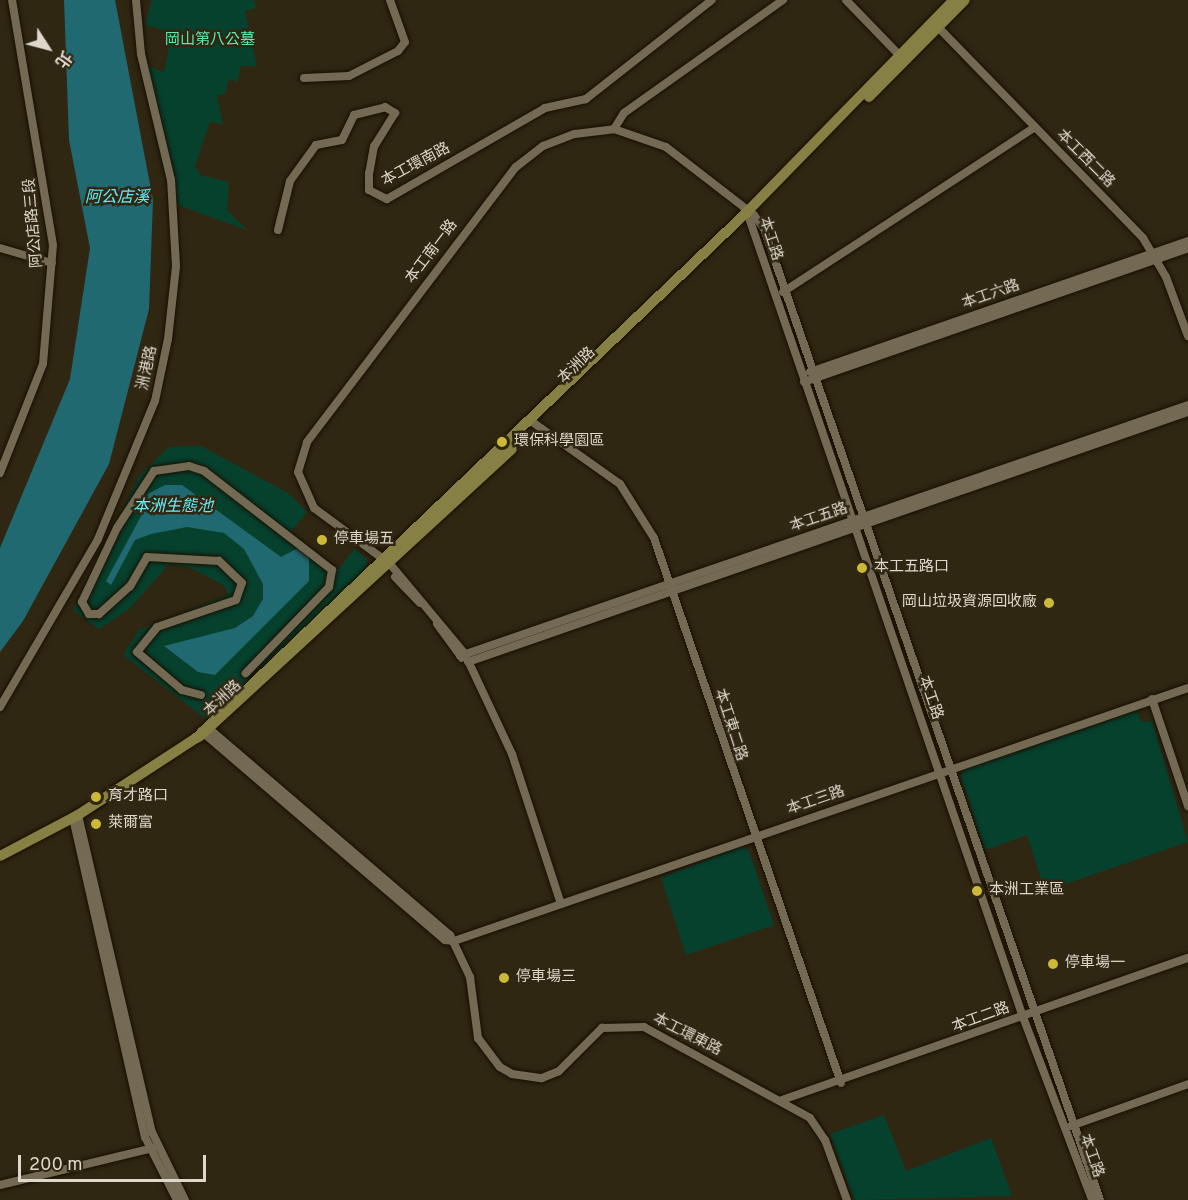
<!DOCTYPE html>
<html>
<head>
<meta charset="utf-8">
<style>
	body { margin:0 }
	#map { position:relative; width:1188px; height:1200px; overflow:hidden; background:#302713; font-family:Overpass,"Noto Sans TC",sans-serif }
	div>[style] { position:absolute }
	.green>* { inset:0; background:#06412e }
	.water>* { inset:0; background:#216970 }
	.roads { filter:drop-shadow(0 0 2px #181001) drop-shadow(0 0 2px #181001) }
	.street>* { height:8px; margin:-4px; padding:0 4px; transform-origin:4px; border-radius:4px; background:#746a54 }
	.secondary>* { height:10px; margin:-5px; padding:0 5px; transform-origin:5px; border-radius:5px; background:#878044 }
	.dots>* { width:16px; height:16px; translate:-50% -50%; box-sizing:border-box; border:3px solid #302713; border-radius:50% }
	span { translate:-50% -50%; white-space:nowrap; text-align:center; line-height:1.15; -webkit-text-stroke:5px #302713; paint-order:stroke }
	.park-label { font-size:15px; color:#59eab3 }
	.street-label { font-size:15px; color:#ddd8cb }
	.poi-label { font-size:15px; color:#ddd8cb }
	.left { translate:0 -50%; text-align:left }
	.right { translate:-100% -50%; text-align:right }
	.water-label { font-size:16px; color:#65ecf9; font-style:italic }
	.north { position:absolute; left:18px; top:18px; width:60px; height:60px; -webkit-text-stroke:4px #302713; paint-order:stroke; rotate:126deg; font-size:16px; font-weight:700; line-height:24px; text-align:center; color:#ddd8cb }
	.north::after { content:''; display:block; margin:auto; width:21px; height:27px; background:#ddd8cb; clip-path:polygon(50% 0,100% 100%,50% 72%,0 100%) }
	.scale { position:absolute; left:18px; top:1155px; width:188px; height:27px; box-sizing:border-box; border:3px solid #ddd8cb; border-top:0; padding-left:8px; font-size:18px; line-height:21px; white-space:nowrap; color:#ddd8cb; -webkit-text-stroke:4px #302713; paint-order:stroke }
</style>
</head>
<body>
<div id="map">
	<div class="green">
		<i style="clip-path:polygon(152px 0,254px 0,256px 8px,245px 11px,257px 66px,241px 66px,237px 82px,229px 79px,225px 94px,217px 95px,223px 124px,210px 122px,195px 166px,200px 175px,229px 182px,227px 210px,247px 230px,177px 205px,146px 65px,164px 72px,172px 32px,145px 25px)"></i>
		<i style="clip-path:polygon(201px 446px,288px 493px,307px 512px,290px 533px,338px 570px,354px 549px,367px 559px,367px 569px,206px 719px,123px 655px,139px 630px,228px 595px,225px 586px,191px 568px,169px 564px,129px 609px,99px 629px,73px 610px,139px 476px,169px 447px)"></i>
		<i style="clip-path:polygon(1137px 711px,1142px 722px,1152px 721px,1188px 842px,1045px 891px,1027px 835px,985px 850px,961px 778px,964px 769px)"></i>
		<i style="clip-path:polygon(742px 846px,749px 851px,774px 925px,686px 955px,661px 878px)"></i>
		<i style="clip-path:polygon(884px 1115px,906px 1171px,991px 1138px,1012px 1196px,854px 1200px,830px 1134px)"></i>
	</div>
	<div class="water">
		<i style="clip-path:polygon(64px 0,115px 0,153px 200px,149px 309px,109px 464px,23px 621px,0 652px,0 548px,70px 379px,90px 248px,69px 140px)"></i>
		<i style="clip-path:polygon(165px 485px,182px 485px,281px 557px,298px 548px,309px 557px,309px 581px,215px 675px,198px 672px,164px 646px,235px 628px,253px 616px,263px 599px,263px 584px,244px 549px,224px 533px,187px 527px,151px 534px,135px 540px,111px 585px,106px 581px,147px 505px,138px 499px)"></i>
	</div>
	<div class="roads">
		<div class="street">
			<i style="left:846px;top:0;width:81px;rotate:46deg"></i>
			<i style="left:935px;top:24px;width:298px;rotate:45.8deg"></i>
			<i style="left:1143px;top:238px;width:45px;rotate:59.5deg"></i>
			<i style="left:1166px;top:277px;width:63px;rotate:69.6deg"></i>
			<i style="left:304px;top:78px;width:45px;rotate:-2.5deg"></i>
			<i style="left:349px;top:76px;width:55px;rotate:-27deg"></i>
			<i style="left:398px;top:51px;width:11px;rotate:-52deg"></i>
			<i style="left:405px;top:42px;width:45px;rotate:-109.7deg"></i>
			<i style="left:614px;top:129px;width:19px;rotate:-58deg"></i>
			<i style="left:624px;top:113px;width:195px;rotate:-35.4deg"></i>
			<i style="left:747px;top:212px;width:851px;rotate:71.08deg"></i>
			<i style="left:1023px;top:1017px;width:196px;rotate:69.3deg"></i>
			<i style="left:278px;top:230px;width:50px;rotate:-76.2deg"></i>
			<i style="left:290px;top:181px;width:44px;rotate:-54.2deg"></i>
			<i style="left:316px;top:145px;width:26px;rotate:-11deg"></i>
			<i style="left:342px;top:140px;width:28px;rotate:-64deg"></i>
			<i style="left:354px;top:115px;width:32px;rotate:-14deg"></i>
			<i style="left:385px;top:107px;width:12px;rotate:31deg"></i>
			<i style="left:395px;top:113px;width:39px;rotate:122deg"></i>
			<i style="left:374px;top:146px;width:27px;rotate:100deg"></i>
			<i style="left:369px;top:173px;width:17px;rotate:90deg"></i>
			<i style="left:369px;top:190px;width:20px;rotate:27deg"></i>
			<i style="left:387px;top:199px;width:182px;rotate:-29.9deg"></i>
			<i style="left:545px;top:108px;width:42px;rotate:-12.4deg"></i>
			<i style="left:586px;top:99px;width:160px;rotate:-38.2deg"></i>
			<i style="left:0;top:248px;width:54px;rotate:16.1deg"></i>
			<i style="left:783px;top:292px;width:301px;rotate:-33.2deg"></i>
			<i style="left:810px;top:372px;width:400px;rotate:-19.1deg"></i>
			<i style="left:804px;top:382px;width:407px;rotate:-19.2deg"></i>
			<i style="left:531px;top:421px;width:109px;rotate:35.3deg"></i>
			<i style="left:620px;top:484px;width:64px;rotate:57.8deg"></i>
			<i style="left:654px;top:538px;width:576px;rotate:71.06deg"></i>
			<i style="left:0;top:473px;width:117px;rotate:-68.5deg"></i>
			<i style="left:43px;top:364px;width:119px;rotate:-85.2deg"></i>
			<i style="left:53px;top:245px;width:248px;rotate:-99.5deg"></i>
			<i style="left:395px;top:577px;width:36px;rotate:46deg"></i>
			<i style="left:437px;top:624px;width:42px;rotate:53.7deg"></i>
			<i style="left:460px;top:656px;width:770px;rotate:-19.02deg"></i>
			<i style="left:468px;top:662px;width:762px;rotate:-19.15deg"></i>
			<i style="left:201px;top:695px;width:20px;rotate:-165deg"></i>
			<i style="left:182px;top:690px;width:59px;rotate:-139.8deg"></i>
			<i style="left:137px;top:652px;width:32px;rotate:-51deg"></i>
			<i style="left:157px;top:627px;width:83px;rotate:-18.9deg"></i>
			<i style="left:236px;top:600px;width:18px;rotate:-71deg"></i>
			<i style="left:242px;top:583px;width:32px;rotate:-136deg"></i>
			<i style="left:219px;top:561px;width:72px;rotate:-176.8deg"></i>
			<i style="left:147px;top:557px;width:34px;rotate:120deg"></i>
			<i style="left:130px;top:586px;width:42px;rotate:137.9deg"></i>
			<i style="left:99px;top:614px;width:10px;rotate:180deg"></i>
			<i style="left:89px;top:614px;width:14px;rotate:-120deg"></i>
			<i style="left:82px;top:602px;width:82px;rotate:-64.7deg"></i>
			<i style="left:117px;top:528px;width:68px;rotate:-57deg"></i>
			<i style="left:154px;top:471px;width:35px;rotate:-8deg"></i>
			<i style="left:189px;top:466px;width:16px;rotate:18deg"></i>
			<i style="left:204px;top:471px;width:162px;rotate:37.7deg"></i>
			<i style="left:332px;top:570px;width:17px;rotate:100deg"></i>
			<i style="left:329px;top:587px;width:120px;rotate:134deg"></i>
			<i style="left:1152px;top:699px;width:113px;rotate:71.4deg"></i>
			<i style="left:0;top:707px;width:194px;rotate:-59.7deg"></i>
			<i style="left:98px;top:539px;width:149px;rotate:-67.6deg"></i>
			<i style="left:155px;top:401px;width:63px;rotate:-78.2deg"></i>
			<i style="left:168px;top:339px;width:73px;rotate:-83.7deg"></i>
			<i style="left:176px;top:266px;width:86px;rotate:-93.3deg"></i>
			<i style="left:171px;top:180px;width:130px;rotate:-103.4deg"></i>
			<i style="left:141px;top:54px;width:54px;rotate:-95.3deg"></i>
			<i style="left:207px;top:727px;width:320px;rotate:40.6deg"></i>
			<i style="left:450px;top:935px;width:47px;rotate:64.5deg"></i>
			<i style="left:470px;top:977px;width:62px;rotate:82.5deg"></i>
			<i style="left:478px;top:1038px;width:36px;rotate:53deg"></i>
			<i style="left:500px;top:1067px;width:14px;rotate:30deg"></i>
			<i style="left:512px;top:1074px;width:30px;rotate:8deg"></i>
			<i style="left:542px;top:1078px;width:18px;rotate:-22deg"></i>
			<i style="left:559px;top:1071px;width:61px;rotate:-45deg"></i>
			<i style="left:602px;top:1028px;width:42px;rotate:-1.4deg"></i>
			<i style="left:644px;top:1027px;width:189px;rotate:28.7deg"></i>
			<i style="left:810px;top:1118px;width:27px;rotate:56deg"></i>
			<i style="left:825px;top:1140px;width:64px;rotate:69.9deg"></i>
			<i style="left:201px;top:731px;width:321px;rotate:40.6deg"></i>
			<i style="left:445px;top:940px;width:9px;rotate:6deg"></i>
			<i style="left:454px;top:941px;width:776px;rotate:-19.02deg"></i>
			<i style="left:78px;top:815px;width:326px;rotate:76.9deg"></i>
			<i style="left:152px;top:1132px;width:76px;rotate:64.1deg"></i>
			<i style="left:73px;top:818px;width:327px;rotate:77.3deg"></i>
			<i style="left:145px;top:1137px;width:71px;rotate:63.1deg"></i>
			<i style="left:561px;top:904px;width:158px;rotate:-108.1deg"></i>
			<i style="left:512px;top:754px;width:110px;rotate:-115.2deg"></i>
			<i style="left:465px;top:654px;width:117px;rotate:-129.8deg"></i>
			<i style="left:390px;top:564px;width:94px;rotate:-143.6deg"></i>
			<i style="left:314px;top:508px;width:39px;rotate:-114deg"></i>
			<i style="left:298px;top:472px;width:31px;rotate:-73deg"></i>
			<i style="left:307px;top:442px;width:345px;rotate:-52.8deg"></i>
			<i style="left:516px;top:167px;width:34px;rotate:-38deg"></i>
			<i style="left:543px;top:146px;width:34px;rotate:-21deg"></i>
			<i style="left:575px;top:134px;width:39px;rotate:-7deg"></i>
			<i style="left:614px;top:129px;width:55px;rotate:19.1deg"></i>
			<i style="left:666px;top:147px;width:111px;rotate:37.7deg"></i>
			<i style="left:754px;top:215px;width:17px;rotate:54deg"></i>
			<i style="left:764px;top:229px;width:1027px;rotate:70.91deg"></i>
			<i style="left:782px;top:1100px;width:430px;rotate:-19.3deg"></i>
			<i style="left:1071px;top:1126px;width:124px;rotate:-19.7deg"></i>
			<i style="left:0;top:1185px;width:157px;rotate:-13.6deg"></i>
		</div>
		<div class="secondary">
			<i style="left:869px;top:97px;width:136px;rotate:-45.3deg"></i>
			<i style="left:199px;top:737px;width:425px;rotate:-42.6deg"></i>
			<i style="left:0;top:856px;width:88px;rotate:-27.7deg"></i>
			<i style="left:78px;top:815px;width:141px;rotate:-33.1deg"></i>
			<i style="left:196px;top:738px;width:762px;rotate:-43.67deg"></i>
			<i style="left:747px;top:212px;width:296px;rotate:-45.7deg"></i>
		</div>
	</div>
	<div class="dots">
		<i style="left:502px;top:442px;background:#cdb938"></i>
		<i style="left:322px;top:540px;background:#cdb938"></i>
		<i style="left:862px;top:568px;background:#cdb938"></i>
		<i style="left:1049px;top:603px;background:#cdb938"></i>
		<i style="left:96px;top:797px;background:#cdb938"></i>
		<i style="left:96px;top:824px;background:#cdb938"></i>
		<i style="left:977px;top:891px;background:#cdb938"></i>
		<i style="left:1053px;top:964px;background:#cdb938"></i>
		<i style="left:504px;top:978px;background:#cdb938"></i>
	</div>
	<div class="park-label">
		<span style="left:210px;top:41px">岡山第八公墓</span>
	</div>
	<div class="street-label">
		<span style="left:1085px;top:159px;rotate:45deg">本工西二路</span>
		<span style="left:416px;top:165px;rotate:-28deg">本工環南路</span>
		<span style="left:34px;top:223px;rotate:-95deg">阿公店路三段</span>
		<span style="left:770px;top:239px;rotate:72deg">本工路</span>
		<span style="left:432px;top:252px;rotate:-53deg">本工南一路</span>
		<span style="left:991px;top:295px;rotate:-19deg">本工六路</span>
		<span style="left:577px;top:366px;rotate:-44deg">本洲路</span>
		<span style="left:148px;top:368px;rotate:-78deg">洲港路</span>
		<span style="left:819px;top:518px;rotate:-19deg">本工五路</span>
		<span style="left:930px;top:698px;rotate:71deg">本工路</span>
		<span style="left:223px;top:699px;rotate:-43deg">本洲路</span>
		<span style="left:730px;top:725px;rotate:72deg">本工東二路</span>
		<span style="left:816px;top:801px;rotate:-19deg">本工三路</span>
		<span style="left:981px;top:1018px;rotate:-20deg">本工二路</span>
		<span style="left:687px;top:1035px;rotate:27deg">本工環東路</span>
		<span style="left:1091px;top:1156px;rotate:71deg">本工路</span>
	</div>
	<div class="poi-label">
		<span class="left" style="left:514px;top:442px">環保科學園區</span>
		<span class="left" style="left:334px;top:540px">停車場五</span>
		<span class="left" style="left:874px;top:568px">本工五路口</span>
		<span class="right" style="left:1037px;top:603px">岡山垃圾資源回收廠</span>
		<span class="left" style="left:108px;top:797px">育才路口</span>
		<span class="left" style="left:108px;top:824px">萊爾富</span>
		<span class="left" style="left:989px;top:891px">本洲工業區</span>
		<span class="left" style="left:1065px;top:964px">停車場一</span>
		<span class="left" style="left:516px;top:978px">停車場三</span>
	</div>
	<div class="water-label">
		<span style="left:117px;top:198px">阿公店溪</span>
		<span style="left:173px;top:507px">本洲生態池</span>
	</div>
	<div class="north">北</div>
	<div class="scale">200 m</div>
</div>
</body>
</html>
